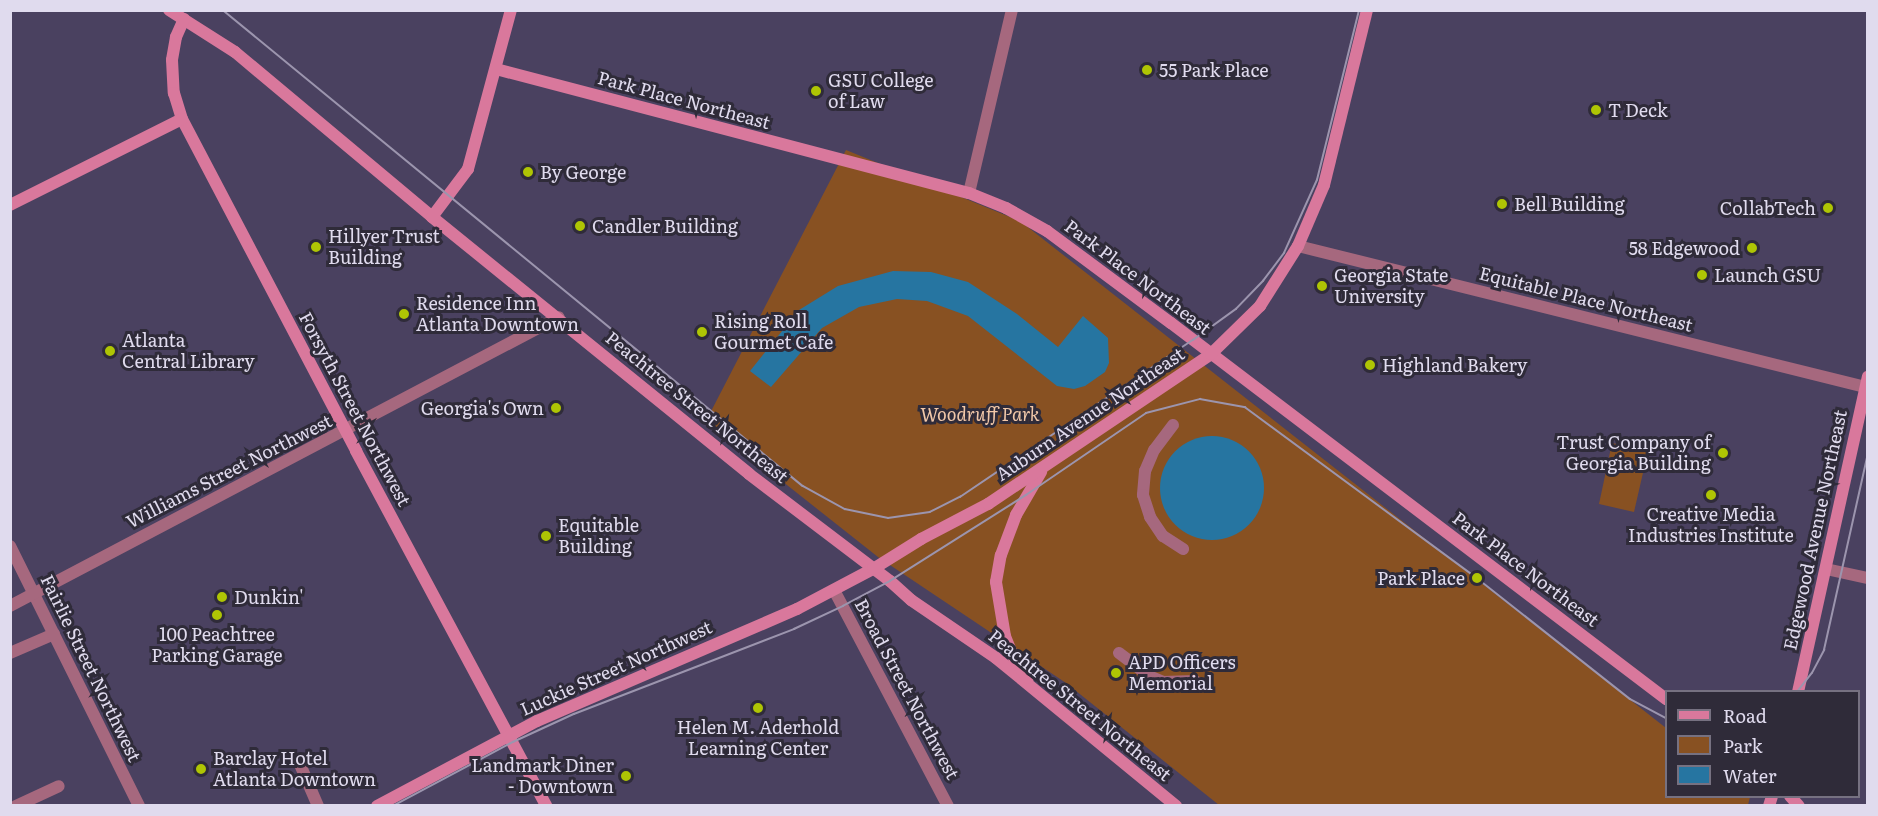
<!DOCTYPE html>
<html>
<head>
<meta charset="utf-8">
<style>
	body { margin:0 }
	#map { position:relative; width:1878px; height:816px; overflow:hidden; background:#4a4160; font-family:Literata,serif }
	div>[style] { position:absolute }
	.green>* { inset:0; background:#885122 }
	.water>* { inset:0; background:#2675a1 }
	.round { border-radius:50% }
	.lane>* { height:12px; margin:-6px; padding:0 6px; transform-origin:6px; border-radius:6px; background:#a6687e }
	.street>* { height:12px; margin:-6px; padding:0 6px; transform-origin:6px; border-radius:6px; background:#a6687e }
	.secondary>* { height:12px; margin:-6px; padding:0 6px; transform-origin:6px; border-radius:6px; background:#d9789c }
	.tram>* { height:1.5px; margin:-0.75px; padding:0 0.75px; transform-origin:0.75px; border-radius:0.75px; background:#9c95ae }
	.dots>* { width:16px; height:16px; translate:-50% -50%; box-sizing:border-box; border:3px solid #2f2b39; border-radius:50% }
	span { translate:-50% -50%; white-space:nowrap; text-align:center; line-height:1.15; -webkit-text-stroke:6px #2f2b39; paint-order:stroke }
	.poi-label { font-size:18px; color:#e0dbee }
	.left { translate:0 -50%; text-align:left }
	.right { translate:-100% -50%; text-align:right }
	.street-label { font-size:18px; color:#e0dbee }
	.park-label { font-size:18px; color:#f2c8a9; font-style:italic }
	.frame { position:absolute; inset:0; border:12px solid #e0dbee; pointer-events:none }
	.legend { position:absolute; left:1665px; top:690px; width:195px; height:108px; box-sizing:border-box; background:#2f2b39; border:2px solid #767181; margin:0; padding:8px 10px; list-style:none; font-size:18px; color:#e0dbee }
	.legend li { display:flex; align-items:center; gap:12px; height:30px }
	.legend b { width:30px; border:2px solid #767181 }
</style>
</head>
<body>
<div id="map">
	<div class="green">
		<i style="clip-path:polygon(846px 150px,1020px 221px,1666px 728px,1666px 796px,1750px 797px,1748px 805px,1219px 805px,1066px 683px,878px 557px,706px 421px)"></i>
		<i style="clip-path:polygon(1612px 443px,1648px 451px,1634px 512px,1599px 504px)"></i>
	</div>
	<div class="water">
		<i style="clip-path:polygon(893px 271px,931px 272px,968px 282px,1017px 314px,1058px 347px,1083px 316px,1108px 338px,1109px 363px,1105px 372px,1085px 386px,1074px 389px,1057px 386px,968px 316px,927px 301px,897px 299px,859px 307px,822px 328px,771px 387px,750px 371px,799px 310px,838px 286px)"></i>
		<i class="round" style="left:1160px;top:436px;width:104px;height:104px"></i>
	</div>
	<div class="lane">
		<i style="left:10px;top:653px;width:48px;rotate:-23.4deg"></i>
		<i style="left:299px;top:762px;width:48px;rotate:66.6deg"></i>
		<i style="left:16px;top:806px;width:47px;rotate:-24.9deg"></i>
	</div>
	<div class="street">
		<i style="left:969px;top:193px;width:188px;rotate:-76.8deg"></i>
		<i style="left:1298px;top:246px;width:584px;rotate:13.96deg"></i>
		<i style="left:1173px;top:425px;width:31px;rotate:127deg"></i>
		<i style="left:1154px;top:450px;width:23px;rotate:113deg"></i>
		<i style="left:1145px;top:471px;width:24px;rotate:95deg"></i>
		<i style="left:1143px;top:495px;width:23px;rotate:72deg"></i>
		<i style="left:1150px;top:517px;width:23px;rotate:56deg"></i>
		<i style="left:1163px;top:536px;width:24px;rotate:33deg"></i>
		<i style="left:10px;top:546px;width:290px;rotate:63.6deg"></i>
		<i style="left:1826px;top:569px;width:43px;rotate:12.1deg"></i>
		<i style="left:834px;top:590px;width:244px;rotate:62.2deg"></i>
		<i style="left:10px;top:606px;width:620px;rotate:-27.76deg"></i>
		<i style="left:1119px;top:653px;width:38px;rotate:37deg"></i>
		<i style="left:1149px;top:676px;width:15px;rotate:23deg"></i>
		<i style="left:1163px;top:682px;width:32px;rotate:-2deg"></i>
	</div>
	<div class="secondary">
		<i style="left:169px;top:10px;width:78px;rotate:32.5deg"></i>
		<i style="left:235px;top:52px;width:257px;rotate:39.9deg"></i>
		<i style="left:432px;top:217px;width:408px;rotate:39deg"></i>
		<i style="left:749px;top:474px;width:177px;rotate:37.2deg"></i>
		<i style="left:890px;top:581px;width:28px;rotate:42deg"></i>
		<i style="left:911px;top:600px;width:103px;rotate:34.3deg"></i>
		<i style="left:996px;top:658px;width:233px;rotate:39.4deg"></i>
		<i style="left:184px;top:19px;width:20px;rotate:114deg"></i>
		<i style="left:176px;top:37px;width:23px;rotate:100deg"></i>
		<i style="left:172px;top:60px;width:33px;rotate:87deg"></i>
		<i style="left:174px;top:93px;width:27px;rotate:73deg"></i>
		<i style="left:182px;top:119px;width:375px;rotate:62.3deg"></i>
		<i style="left:356px;top:451px;width:403px;rotate:61.8deg"></i>
		<i style="left:496px;top:69px;width:489px;rotate:14.7deg"></i>
		<i style="left:969px;top:193px;width:40px;rotate:22deg"></i>
		<i style="left:1006px;top:208px;width:47px;rotate:29.3deg"></i>
		<i style="left:1047px;top:231px;width:154px;rotate:36.6deg"></i>
		<i style="left:1171px;top:323px;width:622px;rotate:37.22deg"></i>
		<i style="left:10px;top:205px;width:192px;rotate:-26.6deg"></i>
		<i style="left:432px;top:217px;width:60px;rotate:-53.1deg"></i>
		<i style="left:468px;top:169px;width:165px;rotate:-74.9deg"></i>
		<i style="left:1028px;top:678px;width:21px;rotate:-127deg"></i>
		<i style="left:1015px;top:661px;width:27px;rotate:-112deg"></i>
		<i style="left:1005px;top:636px;width:55px;rotate:-99.5deg"></i>
		<i style="left:996px;top:582px;width:27px;rotate:-80deg"></i>
		<i style="left:1001px;top:555px;width:43px;rotate:-69.4deg"></i>
		<i style="left:1016px;top:515px;width:50px;rotate:-59.8deg"></i>
		<i style="left:1798px;top:692px;width:323px;rotate:-77.5deg"></i>
		<i style="left:1790px;top:796px;width:13px;rotate:48deg"></i>
		<i style="left:377px;top:806px;width:181px;rotate:-28deg"></i>
		<i style="left:537px;top:721px;width:283px;rotate:-23.3deg"></i>
		<i style="left:797px;top:609px;width:86px;rotate:-27.8deg"></i>
		<i style="left:873px;top:569px;width:57px;rotate:-32deg"></i>
		<i style="left:921px;top:539px;width:76px;rotate:-27.6deg"></i>
		<i style="left:988px;top:504px;width:269px;rotate:-33.9deg"></i>
		<i style="left:1211px;top:354px;width:69px;rotate:-44.4deg"></i>
		<i style="left:1260px;top:306px;width:71px;rotate:-57.7deg"></i>
		<i style="left:1298px;top:246px;width:66px;rotate:-66.9deg"></i>
		<i style="left:1324px;top:185px;width:180px;rotate:-76.2deg"></i>
		<i style="left:1769px;top:806px;width:10px;rotate:-73deg"></i>
	</div>
	<div class="tram">
		<i style="left:223px;top:10px;width:750px;rotate:39.38deg"></i>
		<i style="left:803px;top:486px;width:48px;rotate:28.7deg"></i>
		<i style="left:845px;top:509px;width:44px;rotate:11.8deg"></i>
		<i style="left:888px;top:518px;width:42px;rotate:-8.1deg"></i>
		<i style="left:930px;top:512px;width:34px;rotate:-27deg"></i>
		<i style="left:960px;top:497px;width:281px;rotate:-34deg"></i>
		<i style="left:1193px;top:340px;width:53px;rotate:-35.8deg"></i>
		<i style="left:1236px;top:309px;width:39px;rotate:-46deg"></i>
		<i style="left:1263px;top:281px;width:35px;rotate:-53deg"></i>
		<i style="left:1284px;top:253px;width:80px;rotate:-65.7deg"></i>
		<i style="left:1317px;top:180px;width:175px;rotate:-76.1deg"></i>
		<i style="left:1797px;top:692px;width:24px;rotate:-52deg"></i>
		<i style="left:1812px;top:673px;width:26px;rotate:-62deg"></i>
		<i style="left:1824px;top:650px;width:202px;rotate:-77.4deg"></i>
		<i style="left:393px;top:806px;width:136px;rotate:-28.1deg"></i>
		<i style="left:513px;top:742px;width:67px;rotate:-24.7deg"></i>
		<i style="left:574px;top:714px;width:236px;rotate:-21.1deg"></i>
		<i style="left:794px;top:629px;width:54px;rotate:-25.1deg"></i>
		<i style="left:843px;top:606px;width:53px;rotate:-28deg"></i>
		<i style="left:890px;top:581px;width:161px;rotate:-32.3deg"></i>
		<i style="left:1026px;top:495px;width:145px;rotate:-34.3deg"></i>
		<i style="left:1146px;top:413px;width:56px;rotate:-14.5deg"></i>
		<i style="left:1200px;top:399px;width:46px;rotate:10.1deg"></i>
		<i style="left:1245px;top:407px;width:288px;rotate:36.4deg"></i>
		<i style="left:1477px;top:578px;width:195px;rotate:38.3deg"></i>
		<i style="left:1630px;top:699px;width:41px;rotate:27.8deg"></i>
	</div>
	<div class="dots">
		<i style="left:1147px;top:70px;background:#afc504"></i>
		<i style="left:816px;top:91px;background:#afc504"></i>
		<i style="left:1596px;top:110px;background:#afc504"></i>
		<i style="left:528px;top:172px;background:#afc504"></i>
		<i style="left:1502px;top:204px;background:#afc504"></i>
		<i style="left:1828px;top:208px;background:#afc504"></i>
		<i style="left:580px;top:226px;background:#afc504"></i>
		<i style="left:316px;top:247px;background:#afc504"></i>
		<i style="left:1752px;top:248px;background:#afc504"></i>
		<i style="left:1702px;top:275px;background:#afc504"></i>
		<i style="left:1322px;top:286px;background:#afc504"></i>
		<i style="left:404px;top:314px;background:#afc504"></i>
		<i style="left:702px;top:332px;background:#afc504"></i>
		<i style="left:110px;top:351px;background:#afc504"></i>
		<i style="left:1370px;top:365px;background:#afc504"></i>
		<i style="left:556px;top:408px;background:#afc504"></i>
		<i style="left:1723px;top:453px;background:#afc504"></i>
		<i style="left:1711px;top:495px;background:#afc504"></i>
		<i style="left:546px;top:536px;background:#afc504"></i>
		<i style="left:1477px;top:578px;background:#afc504"></i>
		<i style="left:222px;top:597px;background:#afc504"></i>
		<i style="left:217px;top:615px;background:#afc504"></i>
		<i style="left:1116px;top:673px;background:#afc504"></i>
		<i style="left:758px;top:708px;background:#afc504"></i>
		<i style="left:201px;top:769px;background:#afc504"></i>
		<i style="left:626px;top:776px;background:#afc504"></i>
	</div>
	<div class="poi-label">
		<span class="left" style="left:1159px;top:70px">55 Park Place</span>
		<span class="left" style="left:828px;top:91px">GSU College<br>of Law</span>
		<span class="left" style="left:1608px;top:110px">T Deck</span>
		<span class="left" style="left:540px;top:172px">By George</span>
		<span class="left" style="left:1514px;top:204px">Bell Building</span>
		<span class="right" style="left:1816px;top:208px">CollabTech</span>
		<span class="left" style="left:592px;top:226px">Candler Building</span>
		<span class="left" style="left:328px;top:247px">Hillyer Trust<br>Building</span>
		<span class="right" style="left:1740px;top:248px">58 Edgewood</span>
		<span class="left" style="left:1714px;top:275px">Launch GSU</span>
		<span class="left" style="left:1334px;top:286px">Georgia State<br>University</span>
		<span class="left" style="left:416px;top:314px">Residence Inn<br>Atlanta Downtown</span>
		<span class="left" style="left:714px;top:332px">Rising Roll<br>Gourmet Cafe</span>
		<span class="left" style="left:122px;top:351px">Atlanta<br>Central Library</span>
		<span class="left" style="left:1382px;top:365px">Highland Bakery</span>
		<span class="right" style="left:544px;top:408px">Georgia's Own</span>
		<span class="right" style="left:1711px;top:453px">Trust Company of<br>Georgia Building</span>
		<span style="left:1711px;top:525px">Creative Media<br>Industries Institute</span>
		<span class="left" style="left:558px;top:536px">Equitable<br>Building</span>
		<span class="right" style="left:1465px;top:578px">Park Place</span>
		<span class="left" style="left:234px;top:597px">Dunkin'</span>
		<span style="left:217px;top:645px">100 Peachtree<br>Parking Garage</span>
		<span class="left" style="left:1128px;top:673px">APD Officers<br>Memorial</span>
		<span style="left:758px;top:738px">Helen M. Aderhold<br>Learning Center</span>
		<span class="left" style="left:213px;top:769px">Barclay Hotel<br>Atlanta Downtown</span>
		<span class="right" style="left:614px;top:776px">Landmark Diner<br>- Downtown</span>
	</div>
	<div class="street-label">
		<span style="left:684px;top:100px;rotate:15deg">Park Place Northeast</span>
		<span style="left:1138px;top:277px;rotate:37deg">Park Place Northeast</span>
		<span style="left:1586px;top:299px;rotate:14deg">Equitable Place Northeast</span>
		<span style="left:697px;top:407px;rotate:39deg">Peachtree Street Northeast</span>
		<span style="left:355px;top:409px;rotate:62deg">Forsyth Street Northwest</span>
		<span style="left:1090px;top:414px;rotate:-34deg">Auburn Avenue Northeast</span>
		<span style="left:229px;top:471px;rotate:-27deg">Williams Street Northwest</span>
		<span style="left:1815px;top:530px;rotate:-78deg">Edgewood Avenue Northeast</span>
		<span style="left:1526px;top:569px;rotate:37deg">Park Place Northeast</span>
		<span style="left:91px;top:668px;rotate:64deg">Fairlie Street Northwest</span>
		<span style="left:616px;top:668px;rotate:-24deg">Luckie Street Northwest</span>
		<span style="left:907px;top:689px;rotate:62deg">Broad Street Northwest</span>
		<span style="left:1080px;top:705px;rotate:39deg">Peachtree Street Northeast</span>
	</div>
	<div class="park-label">
		<span style="left:980px;top:414px">Woodruff Park</span>
	</div>
	<div class="frame"></div>
	<ul class="legend">
	<li><b style="height:8px;background:#d9789c"></b>Road</li>
	<li><b style="height:16px;background:#885122"></b>Park</li>
	<li><b style="height:16px;background:#2675a1"></b>Water</li>
	</ul>
</div>
</body>
</html>
